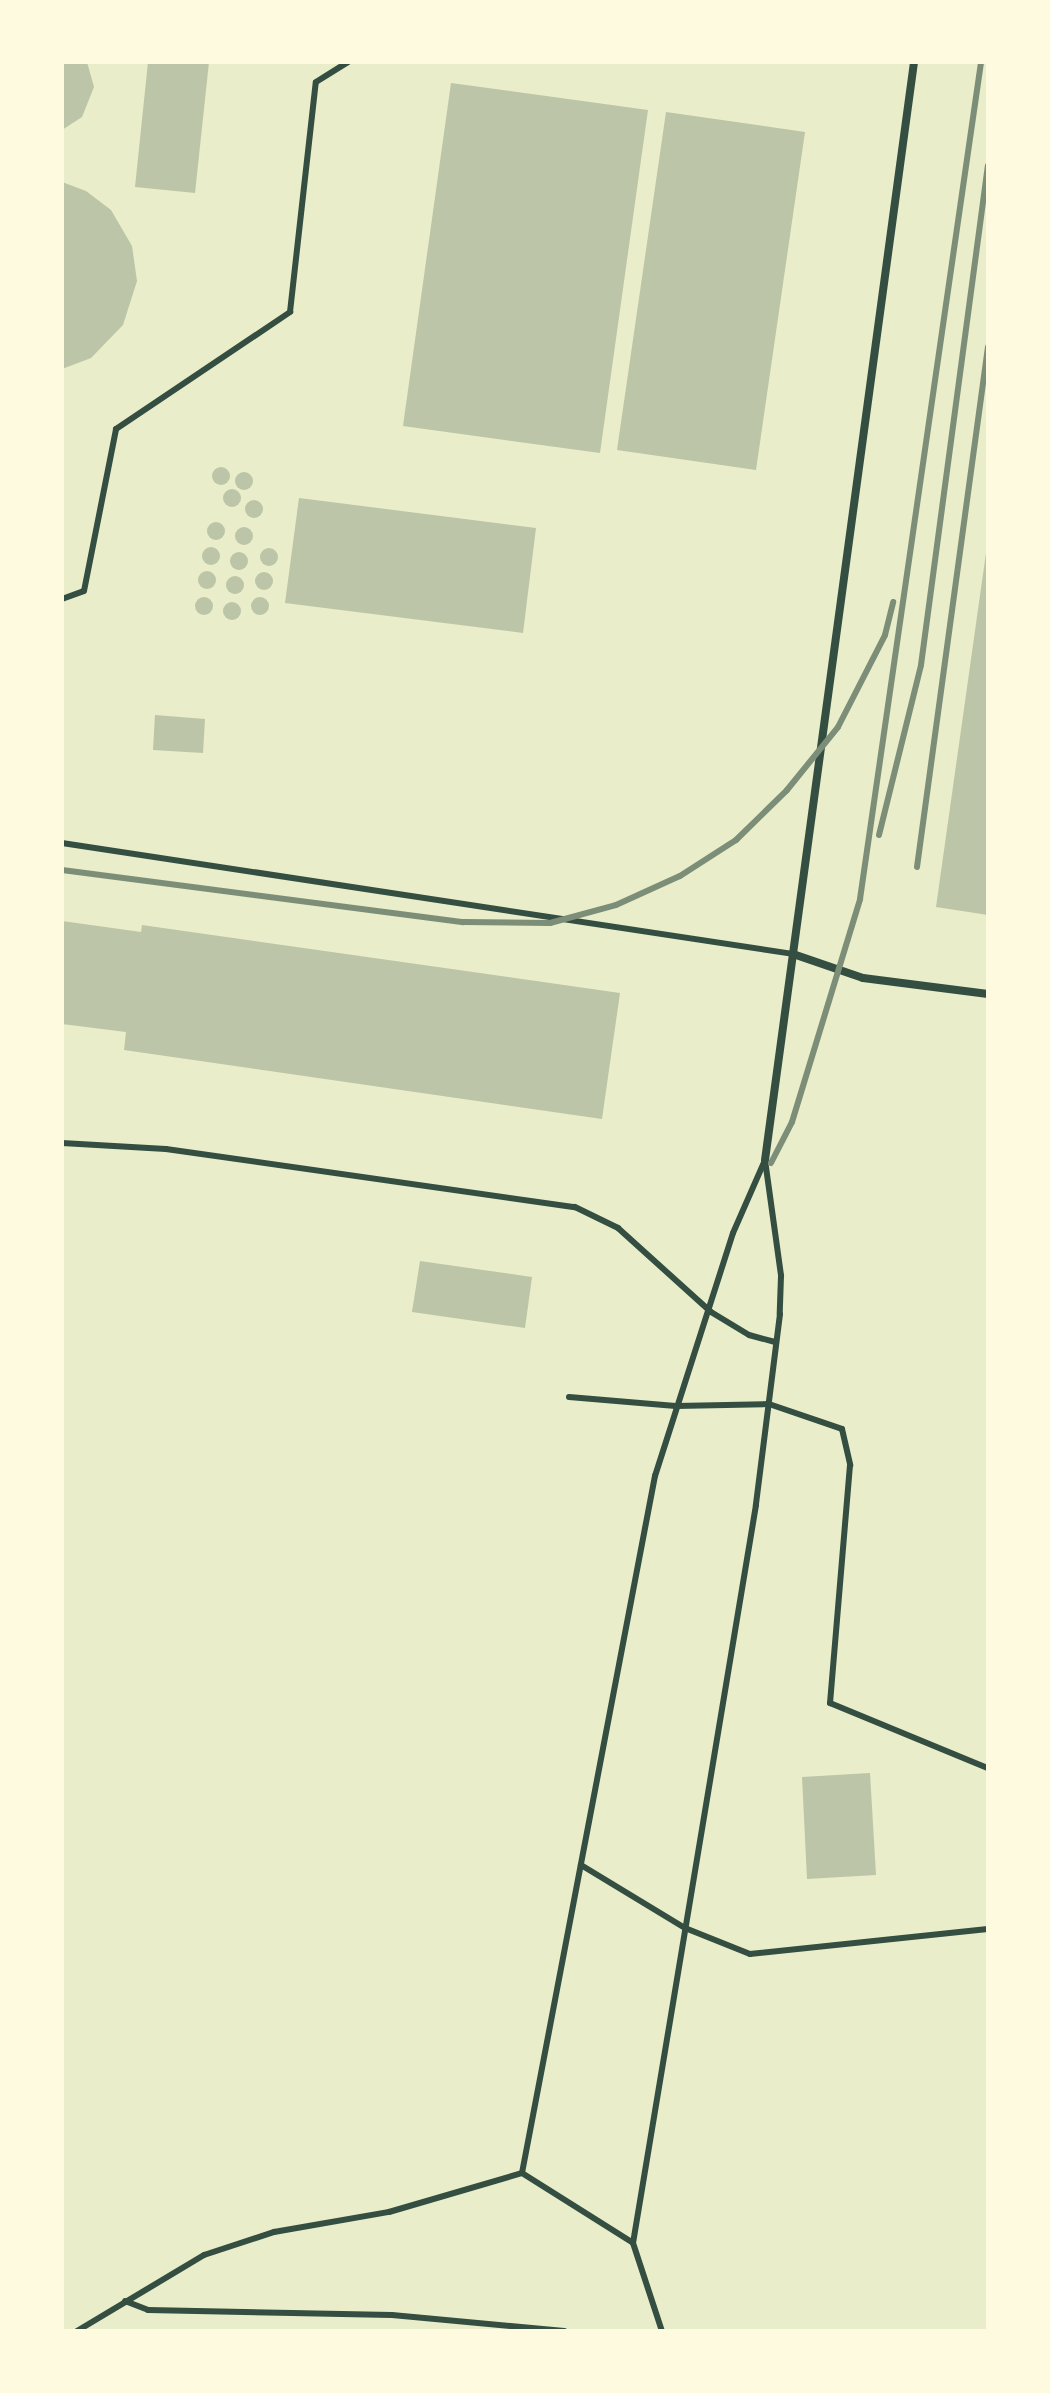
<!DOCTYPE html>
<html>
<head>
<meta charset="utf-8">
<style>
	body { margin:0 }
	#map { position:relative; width:1050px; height:2393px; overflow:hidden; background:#e9edc9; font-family:"Open Sans",sans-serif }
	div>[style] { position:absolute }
	.building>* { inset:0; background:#bcc5a7 }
	.round { border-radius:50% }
	.service>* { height:6px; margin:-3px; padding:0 3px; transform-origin:3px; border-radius:3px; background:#344e41 }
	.minor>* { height:8px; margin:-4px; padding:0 4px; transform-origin:4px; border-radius:4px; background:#344e41 }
	.rail>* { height:6px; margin:-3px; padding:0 3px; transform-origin:3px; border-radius:3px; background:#7c8e77 }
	span { translate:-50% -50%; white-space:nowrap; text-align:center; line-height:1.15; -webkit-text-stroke:6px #fefae0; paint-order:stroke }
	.frame { position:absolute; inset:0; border:64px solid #fefae0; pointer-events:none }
</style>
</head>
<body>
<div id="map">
	<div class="building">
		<i style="clip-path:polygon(62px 62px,87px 62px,94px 87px,82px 117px,62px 130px)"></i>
		<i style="clip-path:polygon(148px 62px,209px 62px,195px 193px,135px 187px)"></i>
		<i style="clip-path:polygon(451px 83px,648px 110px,600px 453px,403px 426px)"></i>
		<i style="clip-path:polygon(666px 112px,805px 132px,756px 470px,617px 450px)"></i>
		<i style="clip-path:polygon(62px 182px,86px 191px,111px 210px,132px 246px,137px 281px,123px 325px,91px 358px,62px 369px)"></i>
		<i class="round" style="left:212px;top:467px;width:18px;height:18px"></i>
		<i class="round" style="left:235px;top:472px;width:18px;height:18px"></i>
		<i class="round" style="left:223px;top:489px;width:18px;height:18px"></i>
		<i style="clip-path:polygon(299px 498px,536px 528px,523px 633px,285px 603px)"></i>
		<i class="round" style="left:245px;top:500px;width:18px;height:18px"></i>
		<i class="round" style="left:207px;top:522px;width:18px;height:18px"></i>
		<i class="round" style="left:235px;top:527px;width:18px;height:18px"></i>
		<i class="round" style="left:202px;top:547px;width:18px;height:18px"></i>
		<i class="round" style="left:260px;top:548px;width:18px;height:18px"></i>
		<i class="round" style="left:230px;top:552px;width:18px;height:18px"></i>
		<i style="clip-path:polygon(986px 553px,988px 553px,988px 915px,936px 907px)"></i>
		<i class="round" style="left:198px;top:571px;width:18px;height:18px"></i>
		<i class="round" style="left:255px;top:572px;width:18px;height:18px"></i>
		<i class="round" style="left:226px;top:576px;width:18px;height:18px"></i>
		<i class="round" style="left:195px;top:597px;width:18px;height:18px"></i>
		<i class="round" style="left:251px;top:597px;width:18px;height:18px"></i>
		<i class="round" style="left:223px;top:602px;width:18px;height:18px"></i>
		<i style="clip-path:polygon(155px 715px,205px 719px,203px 753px,153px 750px)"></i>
		<i style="clip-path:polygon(62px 921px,141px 932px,142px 925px,620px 993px,602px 1119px,124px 1050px,126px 1032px,62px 1024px)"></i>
		<i style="clip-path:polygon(420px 1261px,532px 1277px,525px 1328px,412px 1312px)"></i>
		<i style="clip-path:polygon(870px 1773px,876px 1875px,807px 1879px,802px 1777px)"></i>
	</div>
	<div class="service">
		<i style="left:62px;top:599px;width:23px;rotate:-20deg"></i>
		<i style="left:84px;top:591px;width:165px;rotate:-78.8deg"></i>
		<i style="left:116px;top:429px;width:210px;rotate:-33.9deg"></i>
		<i style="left:290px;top:312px;width:231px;rotate:-83.6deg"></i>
		<i style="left:316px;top:82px;width:38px;rotate:-32deg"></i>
		<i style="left:62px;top:843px;width:739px;rotate:8.63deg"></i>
		<i style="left:62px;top:1143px;width:104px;rotate:3.3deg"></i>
		<i style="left:166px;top:1149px;width:413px;rotate:8.1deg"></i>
		<i style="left:575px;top:1207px;width:48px;rotate:26deg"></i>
		<i style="left:618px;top:1228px;width:125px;rotate:42.1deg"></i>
		<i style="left:711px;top:1312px;width:44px;rotate:31.2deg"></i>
		<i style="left:749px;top:1335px;width:28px;rotate:15deg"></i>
		<i style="left:569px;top:1397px;width:107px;rotate:4.8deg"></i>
		<i style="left:676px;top:1406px;width:93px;rotate:-1.2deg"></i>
		<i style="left:769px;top:1404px;width:77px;rotate:18.9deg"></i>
		<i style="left:842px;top:1429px;width:37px;rotate:77deg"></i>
		<i style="left:850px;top:1465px;width:239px;rotate:94.8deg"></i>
		<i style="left:830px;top:1703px;width:171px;rotate:22.4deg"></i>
		<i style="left:581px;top:1865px;width:122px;rotate:31.2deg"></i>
		<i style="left:685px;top:1928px;width:70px;rotate:21.8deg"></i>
		<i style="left:750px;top:1954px;width:239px;rotate:-6deg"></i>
		<i style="left:522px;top:2173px;width:710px;rotate:-79.2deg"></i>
		<i style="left:655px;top:1476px;width:255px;rotate:-72.2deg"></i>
		<i style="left:733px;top:1233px;width:80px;rotate:-66.3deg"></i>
		<i style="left:765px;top:1160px;width:117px;rotate:82.1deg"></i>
		<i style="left:781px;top:1276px;width:38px;rotate:92deg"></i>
		<i style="left:780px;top:1314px;width:193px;rotate:97.2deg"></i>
		<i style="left:756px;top:1505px;width:748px;rotate:99.46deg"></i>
		<i style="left:125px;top:2301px;width:25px;rotate:21deg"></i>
		<i style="left:148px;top:2310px;width:244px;rotate:1.2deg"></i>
		<i style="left:392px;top:2315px;width:173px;rotate:5.3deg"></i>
		<i style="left:77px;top:2331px;width:148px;rotate:-30.9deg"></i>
		<i style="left:204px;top:2255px;width:74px;rotate:-18.2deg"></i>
		<i style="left:274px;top:2232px;width:117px;rotate:-9.9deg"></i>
		<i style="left:389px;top:2212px;width:139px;rotate:-16.3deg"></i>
		<i style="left:522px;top:2173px;width:131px;rotate:32.2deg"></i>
		<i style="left:633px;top:2243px;width:93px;rotate:71.8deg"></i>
	</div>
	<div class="minor">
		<i style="left:793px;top:954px;width:74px;rotate:18.9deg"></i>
		<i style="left:863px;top:978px;width:126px;rotate:7.3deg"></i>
		<i style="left:765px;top:1160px;width:1108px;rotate:-82.27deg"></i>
	</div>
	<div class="rail">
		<i style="left:879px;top:835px;width:175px;rotate:-76.1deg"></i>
		<i style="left:921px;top:665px;width:504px;rotate:-82.37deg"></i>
		<i style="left:917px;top:867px;width:525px;rotate:-82.23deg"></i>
		<i style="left:62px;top:870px;width:405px;rotate:7.4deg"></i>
		<i style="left:464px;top:922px;width:86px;rotate:0.7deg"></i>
		<i style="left:550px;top:923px;width:68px;rotate:-15.3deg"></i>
		<i style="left:616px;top:905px;width:70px;rotate:-24.4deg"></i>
		<i style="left:680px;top:876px;width:67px;rotate:-32.7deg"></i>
		<i style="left:736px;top:840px;width:71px;rotate:-44.4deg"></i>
		<i style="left:787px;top:790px;width:81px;rotate:-51deg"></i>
		<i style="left:838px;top:727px;width:103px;rotate:-62.9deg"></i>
		<i style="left:885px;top:635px;width:34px;rotate:-76deg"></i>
		<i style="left:771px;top:1163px;width:46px;rotate:-62.9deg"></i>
		<i style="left:792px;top:1122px;width:233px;rotate:-73deg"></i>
		<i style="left:860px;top:899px;width:846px;rotate:-81.77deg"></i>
	</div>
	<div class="frame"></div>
</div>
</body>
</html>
